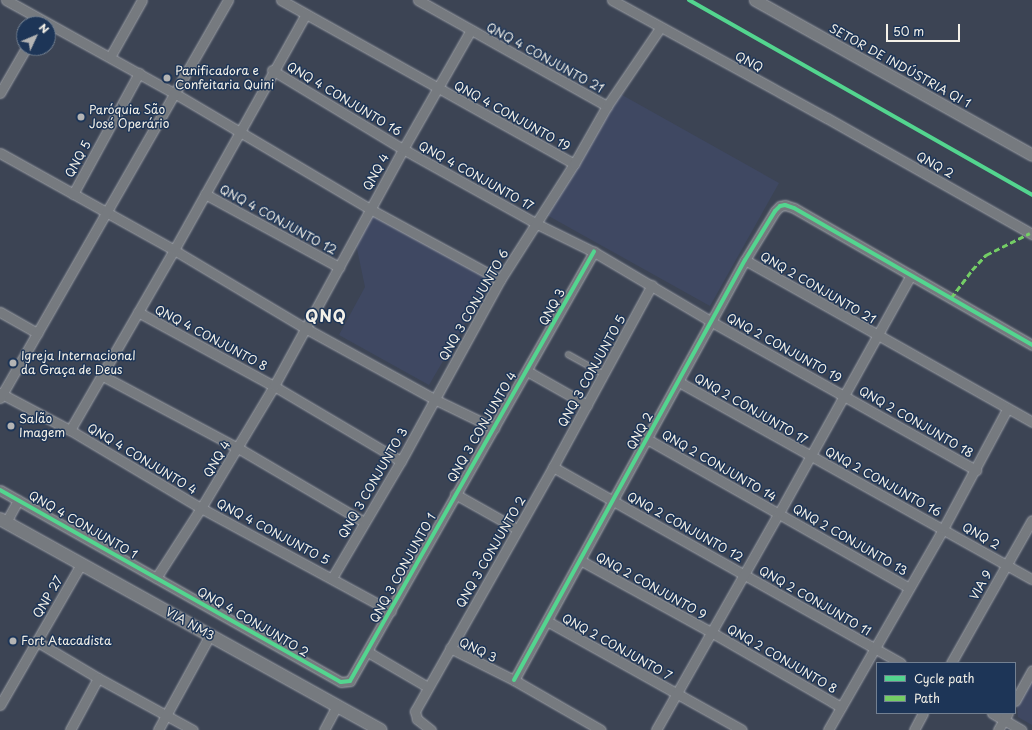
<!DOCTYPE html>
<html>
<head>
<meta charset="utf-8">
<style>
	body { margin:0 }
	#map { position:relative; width:1032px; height:730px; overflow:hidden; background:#3c4454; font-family:"Playpen Sans",sans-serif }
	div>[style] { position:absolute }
	.built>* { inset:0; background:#3f4862 }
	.roads { filter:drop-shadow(0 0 1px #9fa2a8) drop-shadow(0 0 1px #9fa2a8) }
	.service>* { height:4.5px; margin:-2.25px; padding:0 2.25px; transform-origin:2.25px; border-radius:2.25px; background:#767a7f }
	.minor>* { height:9px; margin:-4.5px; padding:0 4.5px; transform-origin:4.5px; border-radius:4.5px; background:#767a7f }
	.tertiary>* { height:11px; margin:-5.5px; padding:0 5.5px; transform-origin:5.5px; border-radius:5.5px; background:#767a7f }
	.secondary>* { height:12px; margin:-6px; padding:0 6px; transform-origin:6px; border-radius:6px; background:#767a7f }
	.quiet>* { height:3px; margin-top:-1.5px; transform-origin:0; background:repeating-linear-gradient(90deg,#74ce65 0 6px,transparent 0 9px) }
	.cycleway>* { height:4px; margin:-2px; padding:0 2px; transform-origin:2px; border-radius:2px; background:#53d58f }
	.dots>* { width:11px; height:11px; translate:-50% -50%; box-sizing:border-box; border:2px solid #1d3557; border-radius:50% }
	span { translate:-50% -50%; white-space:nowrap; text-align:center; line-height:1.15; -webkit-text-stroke:3px #1d3557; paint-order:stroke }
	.street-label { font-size:12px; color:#f4f1e8 }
	.poi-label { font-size:12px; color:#f4f1e8 }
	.left { translate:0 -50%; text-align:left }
	.district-label { font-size:16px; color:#f4f1e8; font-weight:700; letter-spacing:1px }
	.legend { position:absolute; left:876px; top:662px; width:140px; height:52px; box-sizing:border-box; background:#1d3557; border:1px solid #738091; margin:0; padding:5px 7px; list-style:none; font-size:12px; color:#f4f1e8 }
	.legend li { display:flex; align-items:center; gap:8px; height:20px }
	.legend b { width:20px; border:1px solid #738091 }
	.north { position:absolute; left:16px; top:16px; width:40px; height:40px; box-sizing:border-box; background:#1d3557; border:1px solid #738091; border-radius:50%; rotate:46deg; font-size:11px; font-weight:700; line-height:16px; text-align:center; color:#f4f1e8 }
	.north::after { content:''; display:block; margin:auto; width:14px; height:18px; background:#b4b4b4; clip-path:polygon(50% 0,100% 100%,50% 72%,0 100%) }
	.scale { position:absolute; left:886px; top:24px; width:74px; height:18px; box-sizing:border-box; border:2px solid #f4f1e8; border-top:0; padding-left:5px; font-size:12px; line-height:14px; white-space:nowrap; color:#f4f1e8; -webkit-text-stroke:3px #1d3557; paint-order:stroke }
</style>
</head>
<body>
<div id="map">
	<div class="built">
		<i style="clip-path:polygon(615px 91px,779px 183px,710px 306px,545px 214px)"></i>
		<i style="clip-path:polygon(373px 216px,491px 279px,429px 385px,339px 335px,365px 287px,356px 244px)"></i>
		<i style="clip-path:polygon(1032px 681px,1032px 725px,1018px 717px,1017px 707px)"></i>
	</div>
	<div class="roads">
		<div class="service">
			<i style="left:568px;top:354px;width:41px;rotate:29.1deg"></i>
		</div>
		<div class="minor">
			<i style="left:6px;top:0;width:192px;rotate:29deg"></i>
			<i style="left:174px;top:93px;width:228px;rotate:30.6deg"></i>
			<i style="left:370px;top:209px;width:148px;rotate:28.6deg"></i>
			<i style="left:281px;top:0;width:336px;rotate:29.2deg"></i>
			<i style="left:418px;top:0;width:217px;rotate:29.3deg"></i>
			<i style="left:612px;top:0;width:245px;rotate:28.8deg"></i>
			<i style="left:827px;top:118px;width:236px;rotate:29.5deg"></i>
			<i style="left:110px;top:57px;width:65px;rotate:-60.7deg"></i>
			<i style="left:272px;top:70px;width:153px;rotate:31.1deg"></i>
			<i style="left:403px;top:149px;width:154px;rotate:29.2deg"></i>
			<i style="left:537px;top:224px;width:64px;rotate:26.2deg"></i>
			<i style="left:594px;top:252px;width:137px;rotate:30.7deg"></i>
			<i style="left:712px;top:322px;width:303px;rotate:29.3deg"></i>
			<i style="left:0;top:93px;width:52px;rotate:-60deg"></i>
			<i style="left:0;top:153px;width:199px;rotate:29.1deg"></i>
			<i style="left:174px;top:250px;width:152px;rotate:30.8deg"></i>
			<i style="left:305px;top:328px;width:147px;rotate:28.8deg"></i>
			<i style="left:434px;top:399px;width:67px;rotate:25.8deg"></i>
			<i style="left:73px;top:194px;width:138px;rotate:-61.4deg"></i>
			<i style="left:205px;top:194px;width:153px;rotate:28.6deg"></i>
			<i style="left:745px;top:260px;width:330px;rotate:29.4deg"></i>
			<i style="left:0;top:312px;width:43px;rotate:29.6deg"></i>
			<i style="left:138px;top:312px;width:155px;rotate:28.6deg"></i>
			<i style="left:274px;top:386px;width:147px;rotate:30.6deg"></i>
			<i style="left:527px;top:371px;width:69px;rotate:29.5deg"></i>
			<i style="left:101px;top:375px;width:155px;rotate:28.1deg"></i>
			<i style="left:238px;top:448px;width:146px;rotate:30.4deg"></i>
			<i style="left:679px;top:382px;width:404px;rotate:29.2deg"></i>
			<i style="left:0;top:393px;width:79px;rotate:27.9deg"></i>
			<i style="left:70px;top:430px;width:152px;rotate:30.8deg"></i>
			<i style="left:201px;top:508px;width:216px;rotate:28.5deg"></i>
			<i style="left:0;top:398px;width:459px;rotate:-60.2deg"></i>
			<i style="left:70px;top:430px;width:208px;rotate:-60deg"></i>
			<i style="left:174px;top:250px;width:270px;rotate:-60.8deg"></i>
			<i style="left:647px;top:439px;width:301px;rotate:29.6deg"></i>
			<i style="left:553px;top:467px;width:399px;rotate:29.4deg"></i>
			<i style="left:0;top:490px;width:391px;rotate:29.4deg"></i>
			<i style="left:341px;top:682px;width:9px;rotate:-6deg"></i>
			<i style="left:350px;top:681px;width:494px;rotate:-60.4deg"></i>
			<i style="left:455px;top:494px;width:71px;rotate:29.4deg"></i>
			<i style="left:6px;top:522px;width:25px;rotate:-61deg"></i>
			<i style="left:580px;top:560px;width:149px;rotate:28.8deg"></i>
			<i style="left:711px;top:632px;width:150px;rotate:30deg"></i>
			<i style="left:156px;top:578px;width:83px;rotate:-57.3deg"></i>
			<i style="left:201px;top:508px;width:142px;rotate:-59.1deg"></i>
			<i style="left:274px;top:386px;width:270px;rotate:-61.4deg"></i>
			<i style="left:403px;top:149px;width:137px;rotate:-60.3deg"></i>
			<i style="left:332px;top:578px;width:136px;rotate:-59.5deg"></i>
			<i style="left:401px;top:461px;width:206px;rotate:-61.3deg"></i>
			<i style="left:500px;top:280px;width:138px;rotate:-57.5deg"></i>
			<i style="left:574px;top:164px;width:67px;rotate:-60.4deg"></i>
			<i style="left:607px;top:106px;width:94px;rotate:-55.8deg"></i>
			<i style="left:547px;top:621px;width:223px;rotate:29.2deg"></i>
			<i style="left:36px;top:641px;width:72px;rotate:30.8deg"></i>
			<i style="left:98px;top:678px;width:108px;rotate:28.7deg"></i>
			<i style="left:450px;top:648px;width:72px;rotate:26.6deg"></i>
			<i style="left:514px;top:680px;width:100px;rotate:29.9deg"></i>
			<i style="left:368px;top:652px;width:69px;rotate:30.3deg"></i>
			<i style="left:951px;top:663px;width:164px;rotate:-60.5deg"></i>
			<i style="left:514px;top:680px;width:479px;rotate:-61.2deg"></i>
			<i style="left:745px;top:260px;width:57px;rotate:-58.5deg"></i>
			<i style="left:775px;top:211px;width:7px;rotate:-45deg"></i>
			<i style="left:780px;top:206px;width:5px;rotate:-11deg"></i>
			<i style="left:785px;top:205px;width:9px;rotate:18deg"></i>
			<i style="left:794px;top:208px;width:275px;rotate:29.9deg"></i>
			<i style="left:1015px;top:701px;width:35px;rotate:-61deg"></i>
			<i style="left:0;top:705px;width:163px;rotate:-60.1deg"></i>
			<i style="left:992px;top:713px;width:34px;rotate:30deg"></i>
			<i style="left:70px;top:730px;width:59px;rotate:-61.7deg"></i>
			<i style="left:158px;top:730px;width:108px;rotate:-61.3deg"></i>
			<i style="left:324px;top:730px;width:27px;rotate:-62deg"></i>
			<i style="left:431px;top:730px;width:18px;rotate:-142deg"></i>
			<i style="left:417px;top:719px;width:8px;rotate:-104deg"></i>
			<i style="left:415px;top:711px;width:280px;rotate:-60.5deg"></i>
			<i style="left:553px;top:467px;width:207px;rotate:-61.5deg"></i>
			<i style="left:656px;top:730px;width:249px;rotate:-60.5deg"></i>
			<i style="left:779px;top:513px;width:272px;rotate:-61deg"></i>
			<i style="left:828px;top:730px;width:232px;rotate:-60.2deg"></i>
			<i style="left:943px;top:529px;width:136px;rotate:-61.9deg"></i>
			<i style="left:914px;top:730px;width:19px;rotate:-62deg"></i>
			<i style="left:998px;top:730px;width:20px;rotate:-60deg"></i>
		</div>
		<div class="tertiary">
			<i style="left:755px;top:0;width:317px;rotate:29.2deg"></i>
		</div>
		<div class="secondary">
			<i style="left:0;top:519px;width:435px;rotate:29deg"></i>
		</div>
	</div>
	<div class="quiet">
		<i style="left:951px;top:298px;width:35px;rotate:-53deg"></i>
		<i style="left:972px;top:270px;width:21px;rotate:-47deg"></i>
		<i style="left:986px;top:255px;width:49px;rotate:-26.6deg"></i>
	</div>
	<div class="cycleway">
		<i style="left:689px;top:0;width:395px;rotate:29.6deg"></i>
		<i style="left:0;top:490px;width:391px;rotate:29.4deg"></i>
		<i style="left:341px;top:682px;width:9px;rotate:-6deg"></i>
		<i style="left:350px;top:681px;width:494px;rotate:-60.4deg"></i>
		<i style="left:514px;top:680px;width:479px;rotate:-61.2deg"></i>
		<i style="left:745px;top:260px;width:57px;rotate:-58.5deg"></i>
		<i style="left:775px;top:211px;width:7px;rotate:-45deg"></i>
		<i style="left:780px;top:206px;width:5px;rotate:-11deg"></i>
		<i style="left:785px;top:205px;width:9px;rotate:18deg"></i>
		<i style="left:794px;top:208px;width:275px;rotate:29.9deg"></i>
	</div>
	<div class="dots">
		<i style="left:167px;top:78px;background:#b4b4b4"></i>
		<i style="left:81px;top:117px;background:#b4b4b4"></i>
		<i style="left:13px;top:363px;background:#b4b4b4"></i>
		<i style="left:11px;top:426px;background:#b4b4b4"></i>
		<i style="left:13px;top:641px;background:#b4b4b4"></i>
	</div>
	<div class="street-label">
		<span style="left:545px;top:58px;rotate:29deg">QNQ 4 CONJUNTO 21</span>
		<span style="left:749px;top:62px;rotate:28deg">QNQ</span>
		<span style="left:900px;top:66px;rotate:29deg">SETOR DE INDÚSTRIA QI 1</span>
		<span style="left:344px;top:99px;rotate:31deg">QNQ 4 CONJUNTO 16</span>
		<span style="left:512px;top:116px;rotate:29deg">QNQ 4 CONJUNTO 19</span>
		<span style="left:78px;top:159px;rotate:-61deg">QNQ 5</span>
		<span style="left:935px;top:165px;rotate:29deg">QNQ 2</span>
		<span style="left:376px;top:172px;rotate:-61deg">QNQ 4</span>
		<span style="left:476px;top:176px;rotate:29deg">QNQ 4 CONJUNTO 17</span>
		<span style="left:278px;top:220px;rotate:29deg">QNQ 4 CONJUNTO 12</span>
		<span style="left:818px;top:288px;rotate:30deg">QNQ 2 CONJUNTO 21</span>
		<span style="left:474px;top:305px;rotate:-60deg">QNQ 3 CONJUNTO 6</span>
		<span style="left:552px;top:307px;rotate:-61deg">QNQ 3</span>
		<span style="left:211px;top:338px;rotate:28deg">QNQ 4 CONJUNTO 8</span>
		<span style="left:784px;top:348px;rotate:29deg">QNQ 2 CONJUNTO 19</span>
		<span style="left:592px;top:371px;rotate:-61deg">QNQ 3 CONJUNTO 5</span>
		<span style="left:751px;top:409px;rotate:30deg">QNQ 2 CONJUNTO 17</span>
		<span style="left:916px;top:422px;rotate:30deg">QNQ 2 CONJUNTO 18</span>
		<span style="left:482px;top:427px;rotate:-60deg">QNQ 3 CONJUNTO 4</span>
		<span style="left:640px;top:431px;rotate:-61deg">QNQ 2</span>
		<span style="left:142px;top:459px;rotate:31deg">QNQ 4 CONJUNTO 4</span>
		<span style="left:217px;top:459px;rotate:-59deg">QNQ 4</span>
		<span style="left:719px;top:466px;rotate:30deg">QNQ 2 CONJUNTO 14</span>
		<span style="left:883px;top:482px;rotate:29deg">QNQ 2 CONJUNTO 16</span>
		<span style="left:373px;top:483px;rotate:-60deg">QNQ 3 CONJUNTO 3</span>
		<span style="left:83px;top:525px;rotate:30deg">QNQ 4 CONJUNTO 1</span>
		<span style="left:685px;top:527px;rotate:29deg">QNQ 2 CONJUNTO 12</span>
		<span style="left:273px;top:532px;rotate:28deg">QNQ 4 CONJUNTO 5</span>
		<span style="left:981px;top:536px;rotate:30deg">QNQ 2</span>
		<span style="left:850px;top:540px;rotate:30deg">QNQ 2 CONJUNTO 13</span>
		<span style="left:491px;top:552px;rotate:-60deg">QNQ 3 CONJUNTO 2</span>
		<span style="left:403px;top:568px;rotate:-61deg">QNQ 3 CONJUNTO 1</span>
		<span style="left:981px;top:585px;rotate:-61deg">VIA 9</span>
		<span style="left:651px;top:586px;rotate:29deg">QNQ 2 CONJUNTO 9</span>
		<span style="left:48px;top:597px;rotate:-60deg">QNP 27</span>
		<span style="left:815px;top:601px;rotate:30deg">QNQ 2 CONJUNTO 11</span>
		<span style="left:253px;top:622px;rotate:30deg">QNQ 4 CONJUNTO 2</span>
		<span style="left:190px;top:624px;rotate:29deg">VIA NM3</span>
		<span style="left:617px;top:647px;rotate:29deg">QNQ 2 CONJUNTO 7</span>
		<span style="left:478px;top:650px;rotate:26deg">QNQ 3</span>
		<span style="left:782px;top:659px;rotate:30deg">QNQ 2 CONJUNTO 8</span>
	</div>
	<div class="poi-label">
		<span class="left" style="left:175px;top:78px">Panificadora e<br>Confeitaria Quini</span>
		<span class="left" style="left:89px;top:117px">Paróquia São<br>José Operário</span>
		<span class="left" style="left:21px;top:363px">Igreja Internacional<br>da Graça de Deus</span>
		<span class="left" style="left:19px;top:426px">Salão<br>Imagem</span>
		<span class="left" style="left:21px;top:641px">Fort Atacadista</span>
	</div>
	<div class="district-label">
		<span style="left:326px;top:315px">QNQ</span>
	</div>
	<ul class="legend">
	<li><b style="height:5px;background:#53d58f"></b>Cycle path</li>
	<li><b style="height:5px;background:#74ce65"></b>Path</li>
	</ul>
	<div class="north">N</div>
	<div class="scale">50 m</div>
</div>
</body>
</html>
